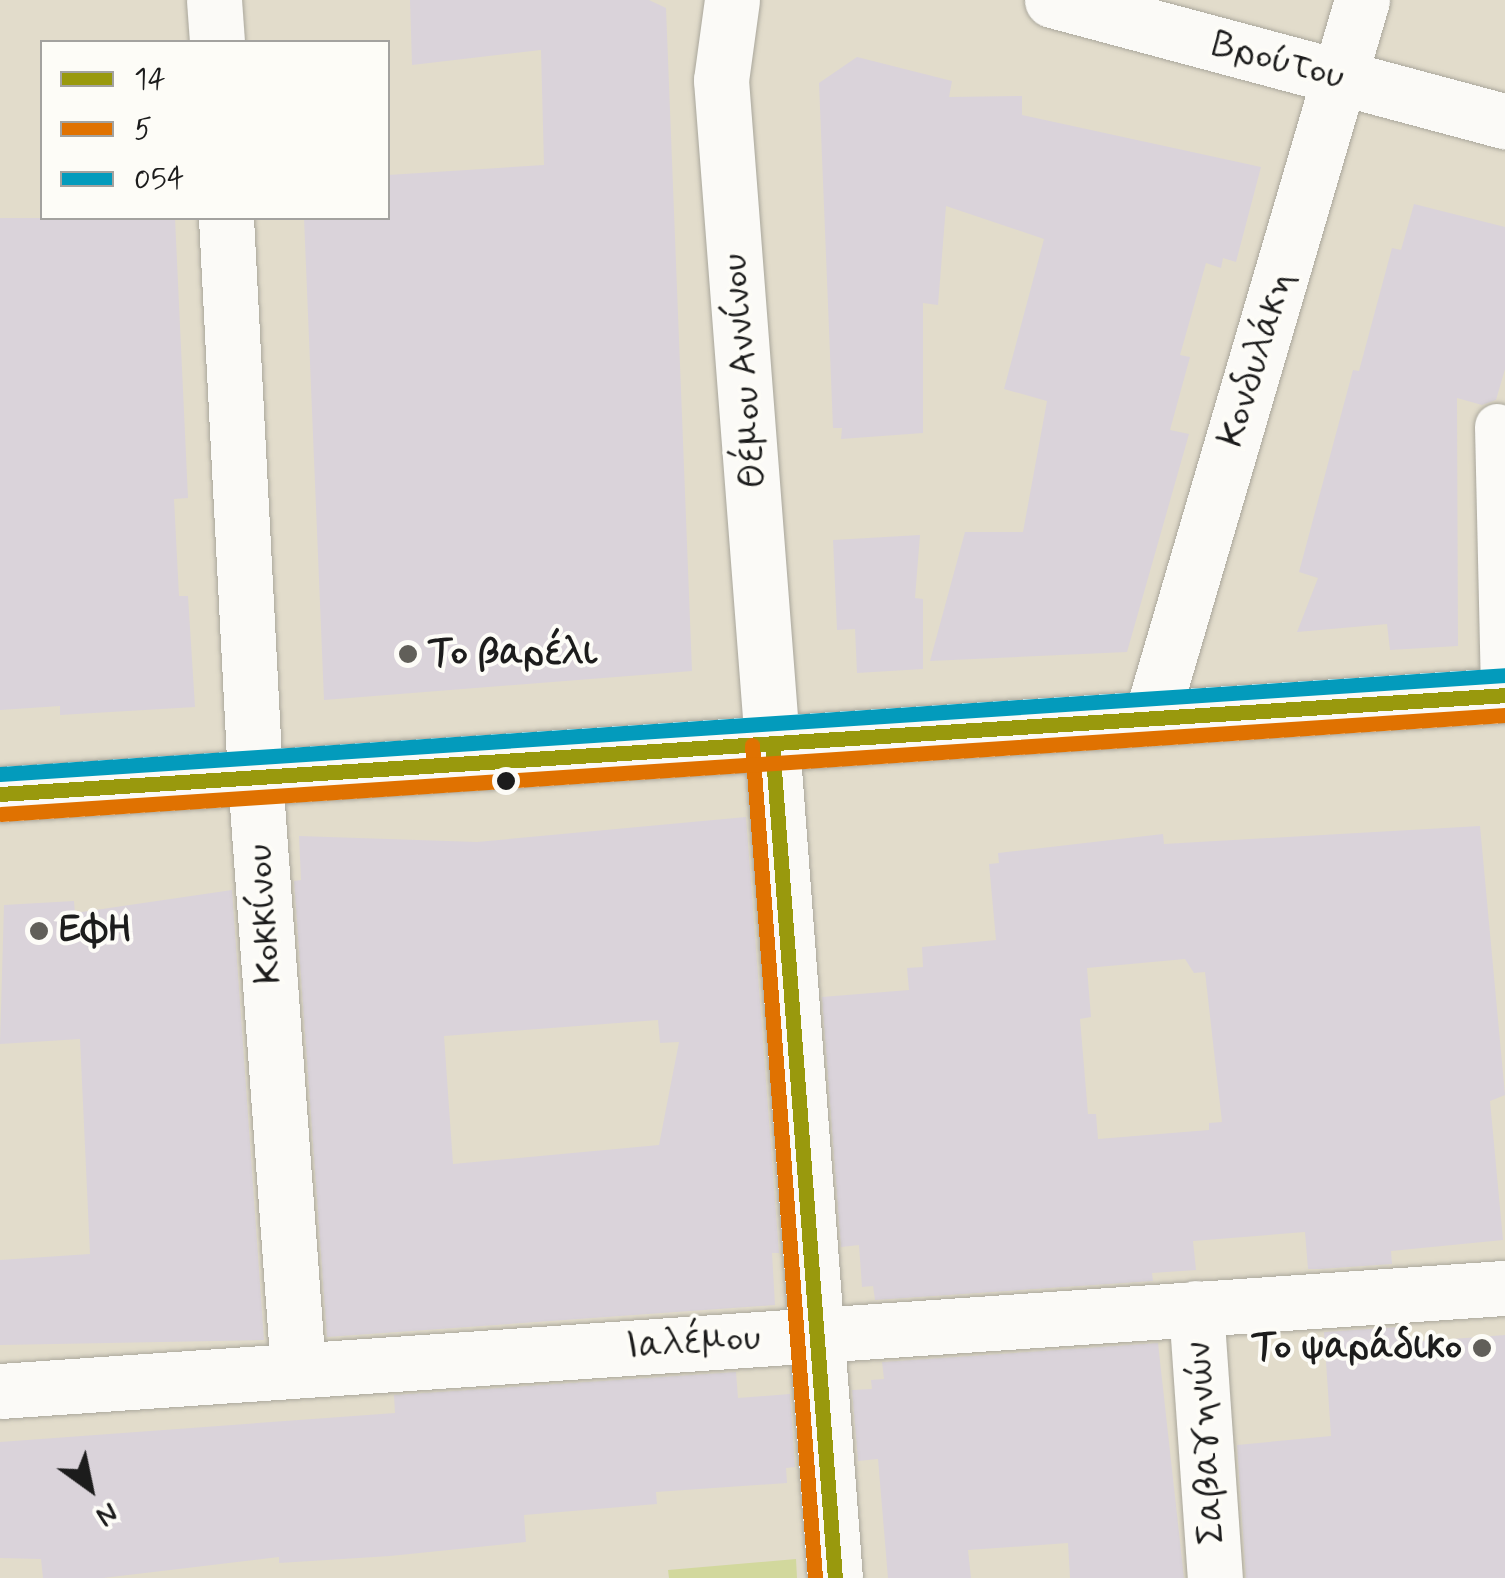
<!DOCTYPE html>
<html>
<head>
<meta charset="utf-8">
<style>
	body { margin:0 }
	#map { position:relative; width:1505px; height:1578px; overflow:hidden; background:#e2dccb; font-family:Mynerve,sans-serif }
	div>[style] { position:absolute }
	.green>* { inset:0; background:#d2d89d }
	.building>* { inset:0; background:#dad3da }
	.roads { filter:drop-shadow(0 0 2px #aaa79c) drop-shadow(0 0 2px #aaa79c) }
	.pedestrian>* { height:45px; margin:-22.5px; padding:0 22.5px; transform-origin:22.5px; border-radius:22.5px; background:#fbfaf7 }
	.minor>* { height:55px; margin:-27.5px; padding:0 27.5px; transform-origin:27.5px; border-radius:27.5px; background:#fbfaf7 }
	.tertiary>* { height:55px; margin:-27.5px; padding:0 27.5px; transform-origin:27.5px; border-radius:27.5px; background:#fbfaf7 }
	.bus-1>* { height:15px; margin:-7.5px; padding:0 7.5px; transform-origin:7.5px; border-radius:7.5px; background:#99990d }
	.bus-2>* { height:15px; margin:-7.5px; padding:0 7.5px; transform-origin:7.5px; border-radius:7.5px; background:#e07201 }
	.bus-3>* { height:15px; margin:-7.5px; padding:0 7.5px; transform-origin:7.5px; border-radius:7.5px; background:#039bbc }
	.dots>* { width:28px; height:28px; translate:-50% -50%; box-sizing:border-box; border:5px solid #fdfcf7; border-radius:50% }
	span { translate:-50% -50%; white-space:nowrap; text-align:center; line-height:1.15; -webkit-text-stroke:8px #fdfcf7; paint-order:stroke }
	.street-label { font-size:38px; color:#1c1c1c }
	.poi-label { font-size:38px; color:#1c1c1c; font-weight:700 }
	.left { translate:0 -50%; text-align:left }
	.right { translate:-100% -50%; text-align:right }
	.legend { position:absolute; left:40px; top:40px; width:350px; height:180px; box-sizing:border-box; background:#fdfcf7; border:2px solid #a3a29f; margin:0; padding:12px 18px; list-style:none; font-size:30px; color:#1c1c1c }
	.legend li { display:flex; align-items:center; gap:20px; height:50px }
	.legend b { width:50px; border:2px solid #a3a29f }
	.north { position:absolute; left:40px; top:1438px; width:100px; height:100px; -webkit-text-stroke:8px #fdfcf7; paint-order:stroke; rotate:147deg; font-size:28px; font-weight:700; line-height:40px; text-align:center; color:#1c1c1c }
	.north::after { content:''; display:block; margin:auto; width:35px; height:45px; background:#1c1c1c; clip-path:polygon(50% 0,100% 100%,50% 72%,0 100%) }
</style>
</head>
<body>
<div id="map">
	<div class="green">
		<i style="clip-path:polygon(796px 1559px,797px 1578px,669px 1578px,668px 1570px)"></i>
	</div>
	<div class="building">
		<i style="clip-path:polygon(410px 0,649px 0,666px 8px,692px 671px,324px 700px,304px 218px,388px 218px,388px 175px,544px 165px,541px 50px,412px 65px)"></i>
		<i style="clip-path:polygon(857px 57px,952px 81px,949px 97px,1022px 96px,1022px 115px,1261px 167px,1236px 262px,1223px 258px,1221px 268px,1206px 263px,1180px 355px,1190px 357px,1170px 430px,1189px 434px,1127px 652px,930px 661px,965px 532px,1023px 532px,1047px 401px,1004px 389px,1044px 239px,946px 206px,938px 305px,923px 303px,923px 433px,841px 439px,842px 428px,833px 428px,819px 83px)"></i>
		<i style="clip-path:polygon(1414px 204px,1505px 227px,1505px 369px,1496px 400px,1482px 405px,1457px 398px,1458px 646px,1390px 650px,1387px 624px,1297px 632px,1318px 578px,1299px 572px,1353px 370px,1359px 371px,1392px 248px,1401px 250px)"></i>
		<i style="clip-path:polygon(0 218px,175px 218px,188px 498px,174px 499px,179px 596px,188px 596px,195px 707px,60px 715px,60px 706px,0 710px)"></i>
		<i style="clip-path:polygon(920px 535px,915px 598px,923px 599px,923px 669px,857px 673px,855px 629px,837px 630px,833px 540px)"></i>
		<i style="clip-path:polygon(evenodd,746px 817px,779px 1253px,772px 1253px,775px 1305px,327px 1337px,294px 881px,301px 880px,299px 836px,477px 842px,746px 817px,658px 1020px,660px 1043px,679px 1042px,659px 1145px,453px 1164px,444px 1036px,658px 1020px)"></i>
		<i style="clip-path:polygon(evenodd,1480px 826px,1505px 1095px,1490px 1101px,1503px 1240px,1391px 1251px,1392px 1264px,1320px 1269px,1308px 1269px,1305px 1232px,1193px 1241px,1196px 1270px,1152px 1273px,1153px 1281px,875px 1300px,873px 1286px,862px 1287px,859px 1245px,841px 1247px,822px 997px,909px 990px,907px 968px,923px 967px,922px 947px,996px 940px,989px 864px,999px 863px,998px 853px,1163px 834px,1164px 844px,1480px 826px,1185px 959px,1194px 973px,1205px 972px,1222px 1122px,1209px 1123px,1209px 1130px,1098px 1139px,1096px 1114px,1088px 1114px,1080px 1019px,1091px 1017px,1087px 968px,1185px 959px)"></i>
		<i style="clip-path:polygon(232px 890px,264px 1340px,0 1345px,0 1260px,90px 1254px,80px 1039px,0 1044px,4px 905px,74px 901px,75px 913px)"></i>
		<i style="clip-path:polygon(1398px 1327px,1399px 1343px,1505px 1335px,1505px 1578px,1246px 1578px,1237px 1445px,1331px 1436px,1324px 1332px)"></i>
		<i style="clip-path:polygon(1158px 1343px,1184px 1578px,1070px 1578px,1068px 1543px,968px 1550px,971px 1578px,888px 1578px,878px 1459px,858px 1461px,852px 1390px,872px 1389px,871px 1380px,884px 1379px,882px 1362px)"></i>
		<i style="clip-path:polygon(736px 1372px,738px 1398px,790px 1394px,795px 1467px,786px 1468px,787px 1483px,656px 1492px,657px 1504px,524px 1515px,526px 1542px,390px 1556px,279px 1563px,279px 1557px,103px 1578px,43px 1578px,41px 1559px,0 1558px,0 1442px,395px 1413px,394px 1395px)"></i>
	</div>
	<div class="roads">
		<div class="pedestrian">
			<i style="left:1497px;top:426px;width:269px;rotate:88.7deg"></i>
		</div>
		<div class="minor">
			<i style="left:214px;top:0;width:42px;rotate:85.9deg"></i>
			<i style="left:732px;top:0;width:81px;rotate:97.8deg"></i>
			<i style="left:721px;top:80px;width:665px;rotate:85.6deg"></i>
			<i style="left:772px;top:743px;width:735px;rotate:-3.75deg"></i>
			<i style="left:1052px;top:0;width:469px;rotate:15deg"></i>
			<i style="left:226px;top:218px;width:560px;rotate:87.03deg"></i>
			<i style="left:255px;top:777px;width:595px;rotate:85.85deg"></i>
			<i style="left:1151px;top:718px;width:748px;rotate:-73.62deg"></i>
			<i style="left:1196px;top:1308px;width:271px;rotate:86deg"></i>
			<i style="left:0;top:1391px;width:1509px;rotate:-3.92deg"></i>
		</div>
		<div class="tertiary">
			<i style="left:0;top:794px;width:774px;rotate:-3.78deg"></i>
			<i style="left:772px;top:743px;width:837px;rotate:85.69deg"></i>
		</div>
	</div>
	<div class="bus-1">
		<i style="left:772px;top:743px;width:837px;rotate:85.69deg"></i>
		<i style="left:0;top:794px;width:1508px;rotate:-3.76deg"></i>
	</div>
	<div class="bus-2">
		<i style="left:752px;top:745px;width:835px;rotate:85.67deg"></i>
		<i style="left:1px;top:814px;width:1507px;rotate:-3.77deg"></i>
	</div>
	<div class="bus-3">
		<i style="left:0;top:774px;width:1508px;rotate:-3.76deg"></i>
	</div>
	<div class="dots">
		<i style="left:408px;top:654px;background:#615f59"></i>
		<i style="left:506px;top:781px;background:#1c1c1c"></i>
		<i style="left:39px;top:931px;background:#615f59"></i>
		<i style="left:1482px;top:1348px;background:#615f59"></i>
	</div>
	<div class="street-label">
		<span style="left:1278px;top:61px;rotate:15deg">Βρούτου</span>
		<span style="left:1257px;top:359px;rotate:-73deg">Κονδυλάκη</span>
		<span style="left:745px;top:371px;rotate:-95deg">Θέμου Αννίνου</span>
		<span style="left:265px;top:914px;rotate:-94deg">Κοκκίνου</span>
		<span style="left:693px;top:1343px;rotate:-4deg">Ιαλέμου</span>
		<span style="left:1206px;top:1443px;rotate:-94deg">Σαβαγηνών</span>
	</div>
	<div class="poi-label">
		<span class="left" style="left:428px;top:654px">Το βαρέλι</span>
		<span class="left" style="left:59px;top:931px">ΕΦΗ</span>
		<span class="right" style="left:1462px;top:1348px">Το ψαράδικο</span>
	</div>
	<ul class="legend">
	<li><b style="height:12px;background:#99990d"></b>14</li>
	<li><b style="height:12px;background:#e07201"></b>5</li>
	<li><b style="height:12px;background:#039bbc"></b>054</li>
	</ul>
	<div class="north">N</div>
</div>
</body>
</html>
